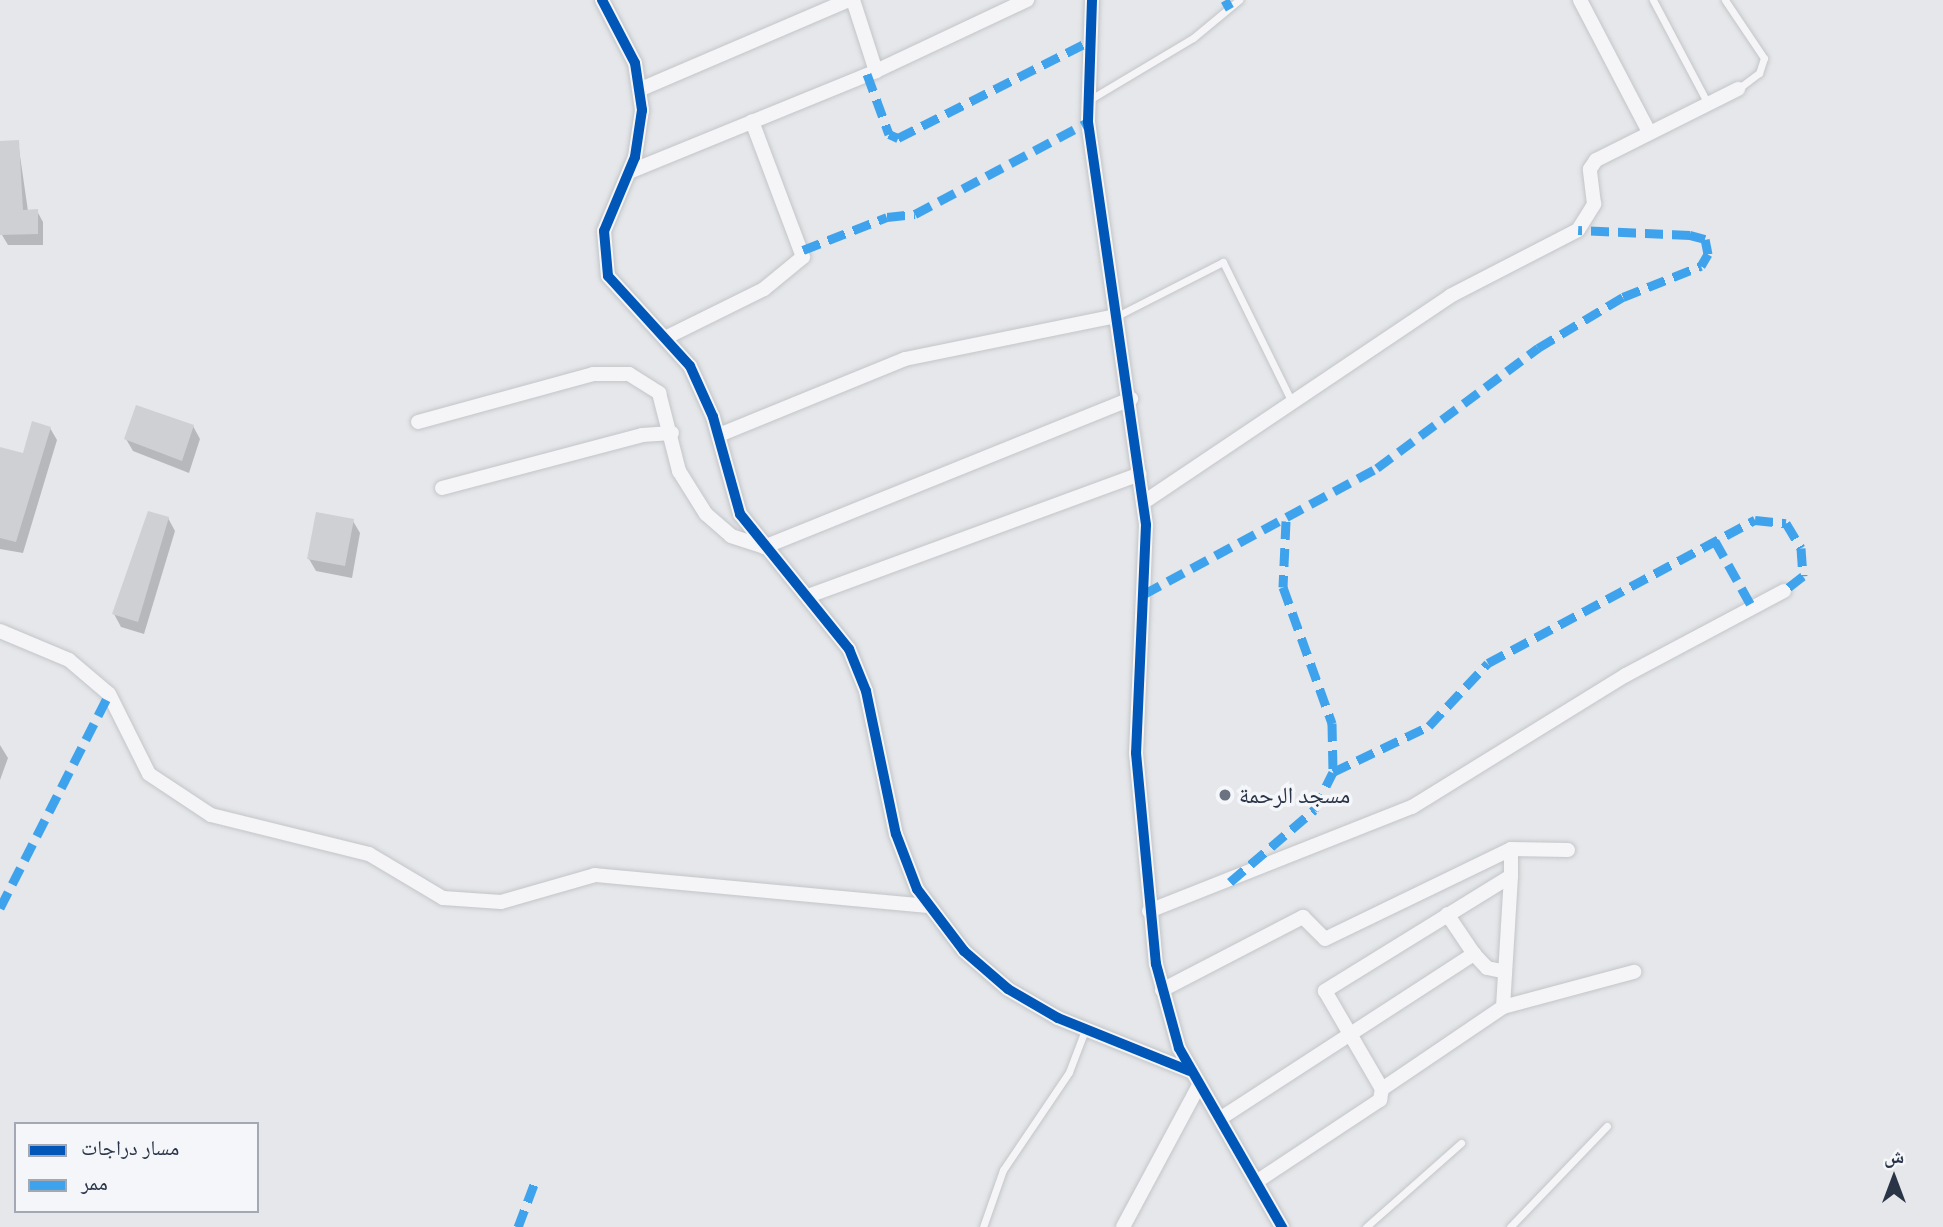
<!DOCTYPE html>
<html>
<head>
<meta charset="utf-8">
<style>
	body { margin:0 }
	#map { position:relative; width:1943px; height:1227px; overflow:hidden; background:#e5e7ea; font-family:Cabin,"Noto Naskh Arabic",sans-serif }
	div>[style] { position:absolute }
	.shadow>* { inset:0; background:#0003 }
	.building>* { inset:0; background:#ced0d3 }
	.roads { filter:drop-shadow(0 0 2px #c3c5c8) drop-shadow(0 0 2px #c3c5c8) }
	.service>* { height:7px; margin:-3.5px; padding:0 3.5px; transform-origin:3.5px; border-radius:3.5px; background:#f5f5f7 }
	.minor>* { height:14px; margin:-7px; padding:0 7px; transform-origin:7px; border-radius:7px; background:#f5f5f7 }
	.quiet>* { height:9px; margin-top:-4.5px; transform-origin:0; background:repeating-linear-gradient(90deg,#3ea3ec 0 18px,transparent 0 27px) }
	.cycleway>* { height:10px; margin:-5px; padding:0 5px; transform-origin:5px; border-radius:5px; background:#0057b8 }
	.dots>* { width:19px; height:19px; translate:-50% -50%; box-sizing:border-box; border:4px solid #f4f6f9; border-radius:50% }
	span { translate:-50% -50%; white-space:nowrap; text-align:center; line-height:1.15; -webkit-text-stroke:7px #f4f6f9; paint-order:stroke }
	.poi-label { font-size:23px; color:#293447 }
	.left { translate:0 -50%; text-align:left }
	.legend { position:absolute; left:14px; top:1122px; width:245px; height:91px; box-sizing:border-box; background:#f4f6f9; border:2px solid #a3a8b2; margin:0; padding:9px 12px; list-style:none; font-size:21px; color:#293447 }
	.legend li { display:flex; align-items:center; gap:14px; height:35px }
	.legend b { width:35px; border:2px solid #a3a8b2 }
	.north { position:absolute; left:1859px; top:1143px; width:70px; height:70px; -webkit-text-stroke:5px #f4f6f9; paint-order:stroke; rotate:0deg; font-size:19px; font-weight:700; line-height:28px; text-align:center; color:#293447 }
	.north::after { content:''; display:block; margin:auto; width:24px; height:32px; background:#293447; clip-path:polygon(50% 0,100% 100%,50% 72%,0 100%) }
</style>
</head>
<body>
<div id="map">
	<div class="shadow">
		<i style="clip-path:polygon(18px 142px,28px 211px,37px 211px,43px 222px,43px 245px,8px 245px,2px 235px,0 143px)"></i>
		<i style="clip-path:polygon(193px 426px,200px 439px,189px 473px,133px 451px,126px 439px)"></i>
		<i style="clip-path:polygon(50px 428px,57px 440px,23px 553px,0 549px,0 449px,25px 455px)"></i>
		<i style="clip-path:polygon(168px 518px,175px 531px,144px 634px,121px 627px,114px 614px)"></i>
		<i style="clip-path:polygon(353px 521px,360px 533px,352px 578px,316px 571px,309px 559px)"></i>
		<i style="clip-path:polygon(0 745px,8px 758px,0 780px)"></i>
	</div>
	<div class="building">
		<i style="clip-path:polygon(19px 140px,23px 210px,38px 209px,38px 234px,0 235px,0 141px)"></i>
		<i style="clip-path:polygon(136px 405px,194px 425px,182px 461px,124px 439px)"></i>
		<i style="clip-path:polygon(32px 421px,51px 427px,16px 542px,0 538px,0 447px,23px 453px)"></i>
		<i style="clip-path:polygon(148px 511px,169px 517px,138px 622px,112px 614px)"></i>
		<i style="clip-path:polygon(316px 512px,354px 519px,345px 566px,307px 559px)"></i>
	</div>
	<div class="roads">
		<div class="service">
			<i style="left:1653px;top:0;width:115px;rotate:62.1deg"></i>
			<i style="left:1725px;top:0;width:70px;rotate:56.1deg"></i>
			<i style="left:1764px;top:58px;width:16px;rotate:108deg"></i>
			<i style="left:1759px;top:73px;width:26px;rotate:143deg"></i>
			<i style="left:1089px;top:100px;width:121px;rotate:-30.8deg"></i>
			<i style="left:1193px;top:38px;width:60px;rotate:-39.6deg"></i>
			<i style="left:1117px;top:316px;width:119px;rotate:-27deg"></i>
			<i style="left:1223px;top:262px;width:158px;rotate:63.8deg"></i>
			<i style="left:983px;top:1227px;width:60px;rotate:-70.7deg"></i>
			<i style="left:1003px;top:1170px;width:118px;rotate:-56deg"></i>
			<i style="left:1069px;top:1072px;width:45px;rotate:-69.1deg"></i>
			<i style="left:1366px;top:1227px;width:127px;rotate:-41.5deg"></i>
			<i style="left:1510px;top:1227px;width:140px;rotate:-46.2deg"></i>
		</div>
		<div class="minor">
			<i style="left:602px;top:0;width:71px;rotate:62.4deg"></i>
			<i style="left:635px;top:63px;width:48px;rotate:81.5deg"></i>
			<i style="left:642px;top:110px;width:48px;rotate:98.5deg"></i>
			<i style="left:635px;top:157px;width:80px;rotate:112.7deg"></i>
			<i style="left:604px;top:231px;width:45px;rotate:84.9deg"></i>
			<i style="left:608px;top:276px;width:122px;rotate:47.7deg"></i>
			<i style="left:690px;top:366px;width:56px;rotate:65.7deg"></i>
			<i style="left:713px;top:417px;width:101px;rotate:74.4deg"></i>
			<i style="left:740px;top:514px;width:174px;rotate:51.1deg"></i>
			<i style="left:849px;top:649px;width:45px;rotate:68deg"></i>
			<i style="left:866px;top:691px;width:146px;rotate:78.2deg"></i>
			<i style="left:896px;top:834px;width:59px;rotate:69.1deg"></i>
			<i style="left:917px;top:889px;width:78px;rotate:52.8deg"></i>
			<i style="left:964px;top:951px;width:58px;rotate:40.8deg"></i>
			<i style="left:1008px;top:989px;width:58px;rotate:30.1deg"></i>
			<i style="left:1058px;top:1018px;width:142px;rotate:21.9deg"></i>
			<i style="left:853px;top:0;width:75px;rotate:72.1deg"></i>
			<i style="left:876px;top:71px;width:167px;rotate:-25.2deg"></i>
			<i style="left:1092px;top:0;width:122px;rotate:91.9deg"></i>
			<i style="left:1088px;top:122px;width:407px;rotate:81.8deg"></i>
			<i style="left:1146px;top:525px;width:228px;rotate:92.5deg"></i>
			<i style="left:1136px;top:753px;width:212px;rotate:84.6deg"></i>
			<i style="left:1156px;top:964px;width:87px;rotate:74.7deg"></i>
			<i style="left:1179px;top:1048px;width:207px;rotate:60.1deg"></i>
			<i style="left:1580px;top:0;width:149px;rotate:62.4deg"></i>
			<i style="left:641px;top:89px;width:226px;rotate:-23.2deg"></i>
			<i style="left:629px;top:172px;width:267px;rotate:-22.2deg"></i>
			<i style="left:665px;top:338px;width:110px;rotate:-26.3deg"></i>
			<i style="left:764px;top:289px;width:50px;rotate:-39.4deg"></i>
			<i style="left:803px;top:257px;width:145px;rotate:-110.6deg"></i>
			<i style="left:418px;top:422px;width:181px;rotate:-15.3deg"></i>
			<i style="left:593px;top:374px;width:36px"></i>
			<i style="left:629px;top:374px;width:36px;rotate:32deg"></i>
			<i style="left:659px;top:393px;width:81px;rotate:75.6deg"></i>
			<i style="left:679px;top:471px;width:51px;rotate:57.9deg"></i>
			<i style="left:706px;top:514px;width:33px;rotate:41deg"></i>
			<i style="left:731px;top:536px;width:35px;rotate:18deg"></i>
			<i style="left:764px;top:547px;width:396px;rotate:-22deg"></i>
			<i style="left:719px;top:435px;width:201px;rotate:-22.2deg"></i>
			<i style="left:905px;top:359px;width:216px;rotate:-11.5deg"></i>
			<i style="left:442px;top:488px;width:207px;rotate:-14.8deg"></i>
			<i style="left:642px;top:435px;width:30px;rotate:-4deg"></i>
			<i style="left:1144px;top:502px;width:369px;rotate:-33.9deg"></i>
			<i style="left:1450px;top:296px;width:144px;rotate:-27.3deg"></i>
			<i style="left:1578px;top:230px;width:31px;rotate:-58deg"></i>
			<i style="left:1594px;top:204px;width:35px;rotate:-97deg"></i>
			<i style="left:1590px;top:169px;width:11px;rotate:-56deg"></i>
			<i style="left:1596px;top:160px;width:159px;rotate:-26.6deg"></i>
			<i style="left:811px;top:595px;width:350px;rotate:-20.2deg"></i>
			<i style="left:0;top:631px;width:75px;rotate:22.8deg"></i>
			<i style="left:69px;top:660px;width:52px;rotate:40.4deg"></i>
			<i style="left:109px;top:694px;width:89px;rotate:63.4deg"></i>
			<i style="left:149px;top:774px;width:74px;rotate:33.5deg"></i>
			<i style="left:211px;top:815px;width:163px;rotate:13.9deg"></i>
			<i style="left:369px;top:854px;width:86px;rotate:30.7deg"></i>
			<i style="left:443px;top:898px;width:58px;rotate:3.9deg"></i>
			<i style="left:501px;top:902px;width:98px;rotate:-16deg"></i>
			<i style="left:595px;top:875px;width:333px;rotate:5.3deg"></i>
			<i style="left:1511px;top:849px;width:27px;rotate:90deg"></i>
			<i style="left:1511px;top:876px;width:219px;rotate:148.3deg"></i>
			<i style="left:1325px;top:991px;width:113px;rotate:59.8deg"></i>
			<i style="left:1382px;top:1089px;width:146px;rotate:-34.1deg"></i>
			<i style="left:1503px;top:1007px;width:136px;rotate:-15deg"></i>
			<i style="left:1149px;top:911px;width:283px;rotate:-21.6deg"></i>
			<i style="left:1412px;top:807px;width:251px;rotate:-31.7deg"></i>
			<i style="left:1626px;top:675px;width:179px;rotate:-28deg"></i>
			<i style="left:1474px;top:954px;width:19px;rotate:47deg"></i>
			<i style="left:1487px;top:968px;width:16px;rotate:11deg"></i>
			<i style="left:1162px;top:990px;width:159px;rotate:-27.4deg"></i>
			<i style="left:1303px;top:917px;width:31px;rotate:45deg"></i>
			<i style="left:1325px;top:939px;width:207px;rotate:-25.8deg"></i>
			<i style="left:1511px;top:849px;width:57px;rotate:1deg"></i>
			<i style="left:1503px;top:1007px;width:131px;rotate:-86.5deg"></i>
			<i style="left:1221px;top:1118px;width:302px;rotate:-33deg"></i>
			<i style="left:1474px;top:954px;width:48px;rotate:-124deg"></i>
			<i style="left:1256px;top:1182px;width:149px;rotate:-33.5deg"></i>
			<i style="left:1380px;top:1100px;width:11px;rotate:-80deg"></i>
			<i style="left:1123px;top:1227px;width:161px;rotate:-61.8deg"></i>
		</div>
	</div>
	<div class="quiet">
		<i style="left:1225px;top:0;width:10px;rotate:61deg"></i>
		<i style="left:867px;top:74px;width:64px;rotate:69.9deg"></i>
		<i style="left:889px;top:134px;width:10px;rotate:24deg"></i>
		<i style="left:898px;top:138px;width:215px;rotate:-26.8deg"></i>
		<i style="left:803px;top:250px;width:90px;rotate:-21.4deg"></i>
		<i style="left:887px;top:217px;width:28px;rotate:-6deg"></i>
		<i style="left:915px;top:214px;width:196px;rotate:-28deg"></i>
		<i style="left:1286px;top:521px;width:66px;rotate:92.6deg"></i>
		<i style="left:1283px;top:587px;width:145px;rotate:70.2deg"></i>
		<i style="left:1332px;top:723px;width:49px;rotate:88.8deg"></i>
		<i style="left:1715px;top:541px;width:76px;rotate:60.7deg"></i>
		<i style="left:1144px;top:594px;width:265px;rotate:-28.4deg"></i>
		<i style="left:1377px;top:468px;width:201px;rotate:-36.7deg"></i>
		<i style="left:1538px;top:348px;width:99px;rotate:-31deg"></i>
		<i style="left:1623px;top:297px;width:84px;rotate:-21.7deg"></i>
		<i style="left:1701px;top:266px;width:14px;rotate:-60deg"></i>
		<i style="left:1708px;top:254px;width:15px;rotate:-101deg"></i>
		<i style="left:1705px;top:239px;width:16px;rotate:-165deg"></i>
		<i style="left:1690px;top:235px;width:112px;rotate:-177.4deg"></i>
		<i style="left:1230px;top:882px;width:111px;rotate:-40.6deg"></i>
		<i style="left:1314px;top:810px;width:42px;rotate:-63.4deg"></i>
		<i style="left:1333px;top:772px;width:106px;rotate:-25.6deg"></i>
		<i style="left:1429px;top:726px;width:86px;rotate:-46.9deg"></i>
		<i style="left:1488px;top:663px;width:303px;rotate:-28.2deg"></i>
		<i style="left:1755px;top:520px;width:31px;rotate:6deg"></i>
		<i style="left:1786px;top:523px;width:29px;rotate:59deg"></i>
		<i style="left:1801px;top:548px;width:28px;rotate:86deg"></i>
		<i style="left:1803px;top:576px;width:24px;rotate:142deg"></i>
		<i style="left:0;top:908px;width:240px;rotate:-63deg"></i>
		<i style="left:518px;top:1227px;width:51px;rotate:-69.4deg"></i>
	</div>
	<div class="cycleway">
		<i style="left:602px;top:0;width:71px;rotate:62.4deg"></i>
		<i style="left:635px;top:63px;width:48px;rotate:81.5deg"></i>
		<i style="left:642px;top:110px;width:48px;rotate:98.5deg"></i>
		<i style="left:635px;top:157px;width:80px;rotate:112.7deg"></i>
		<i style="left:604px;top:231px;width:45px;rotate:84.9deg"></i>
		<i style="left:608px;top:276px;width:122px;rotate:47.7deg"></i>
		<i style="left:690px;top:366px;width:56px;rotate:65.7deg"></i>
		<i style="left:713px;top:417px;width:101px;rotate:74.4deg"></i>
		<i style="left:740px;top:514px;width:174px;rotate:51.1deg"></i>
		<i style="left:849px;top:649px;width:45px;rotate:68deg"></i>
		<i style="left:866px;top:691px;width:146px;rotate:78.2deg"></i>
		<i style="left:896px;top:834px;width:59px;rotate:69.1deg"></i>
		<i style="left:917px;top:889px;width:78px;rotate:52.8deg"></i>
		<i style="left:964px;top:951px;width:58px;rotate:40.8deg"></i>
		<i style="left:1008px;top:989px;width:58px;rotate:30.1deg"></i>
		<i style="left:1058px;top:1018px;width:142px;rotate:21.9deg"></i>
		<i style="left:1092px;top:0;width:122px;rotate:91.9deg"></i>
		<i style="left:1088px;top:122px;width:407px;rotate:81.8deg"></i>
		<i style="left:1146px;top:525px;width:228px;rotate:92.5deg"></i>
		<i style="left:1136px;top:753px;width:212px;rotate:84.6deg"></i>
		<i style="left:1156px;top:964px;width:87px;rotate:74.7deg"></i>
		<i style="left:1179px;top:1048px;width:207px;rotate:60.1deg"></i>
	</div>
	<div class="dots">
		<i style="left:1225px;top:795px;background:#6b7380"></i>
	</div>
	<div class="poi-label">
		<span class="left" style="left:1239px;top:795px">مسجد الرحمة</span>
	</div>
	<ul class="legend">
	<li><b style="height:9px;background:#0057b8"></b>مسار دراجات</li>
	<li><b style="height:9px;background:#3ea3ec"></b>ممر</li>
	</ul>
	<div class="north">ش</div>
</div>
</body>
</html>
